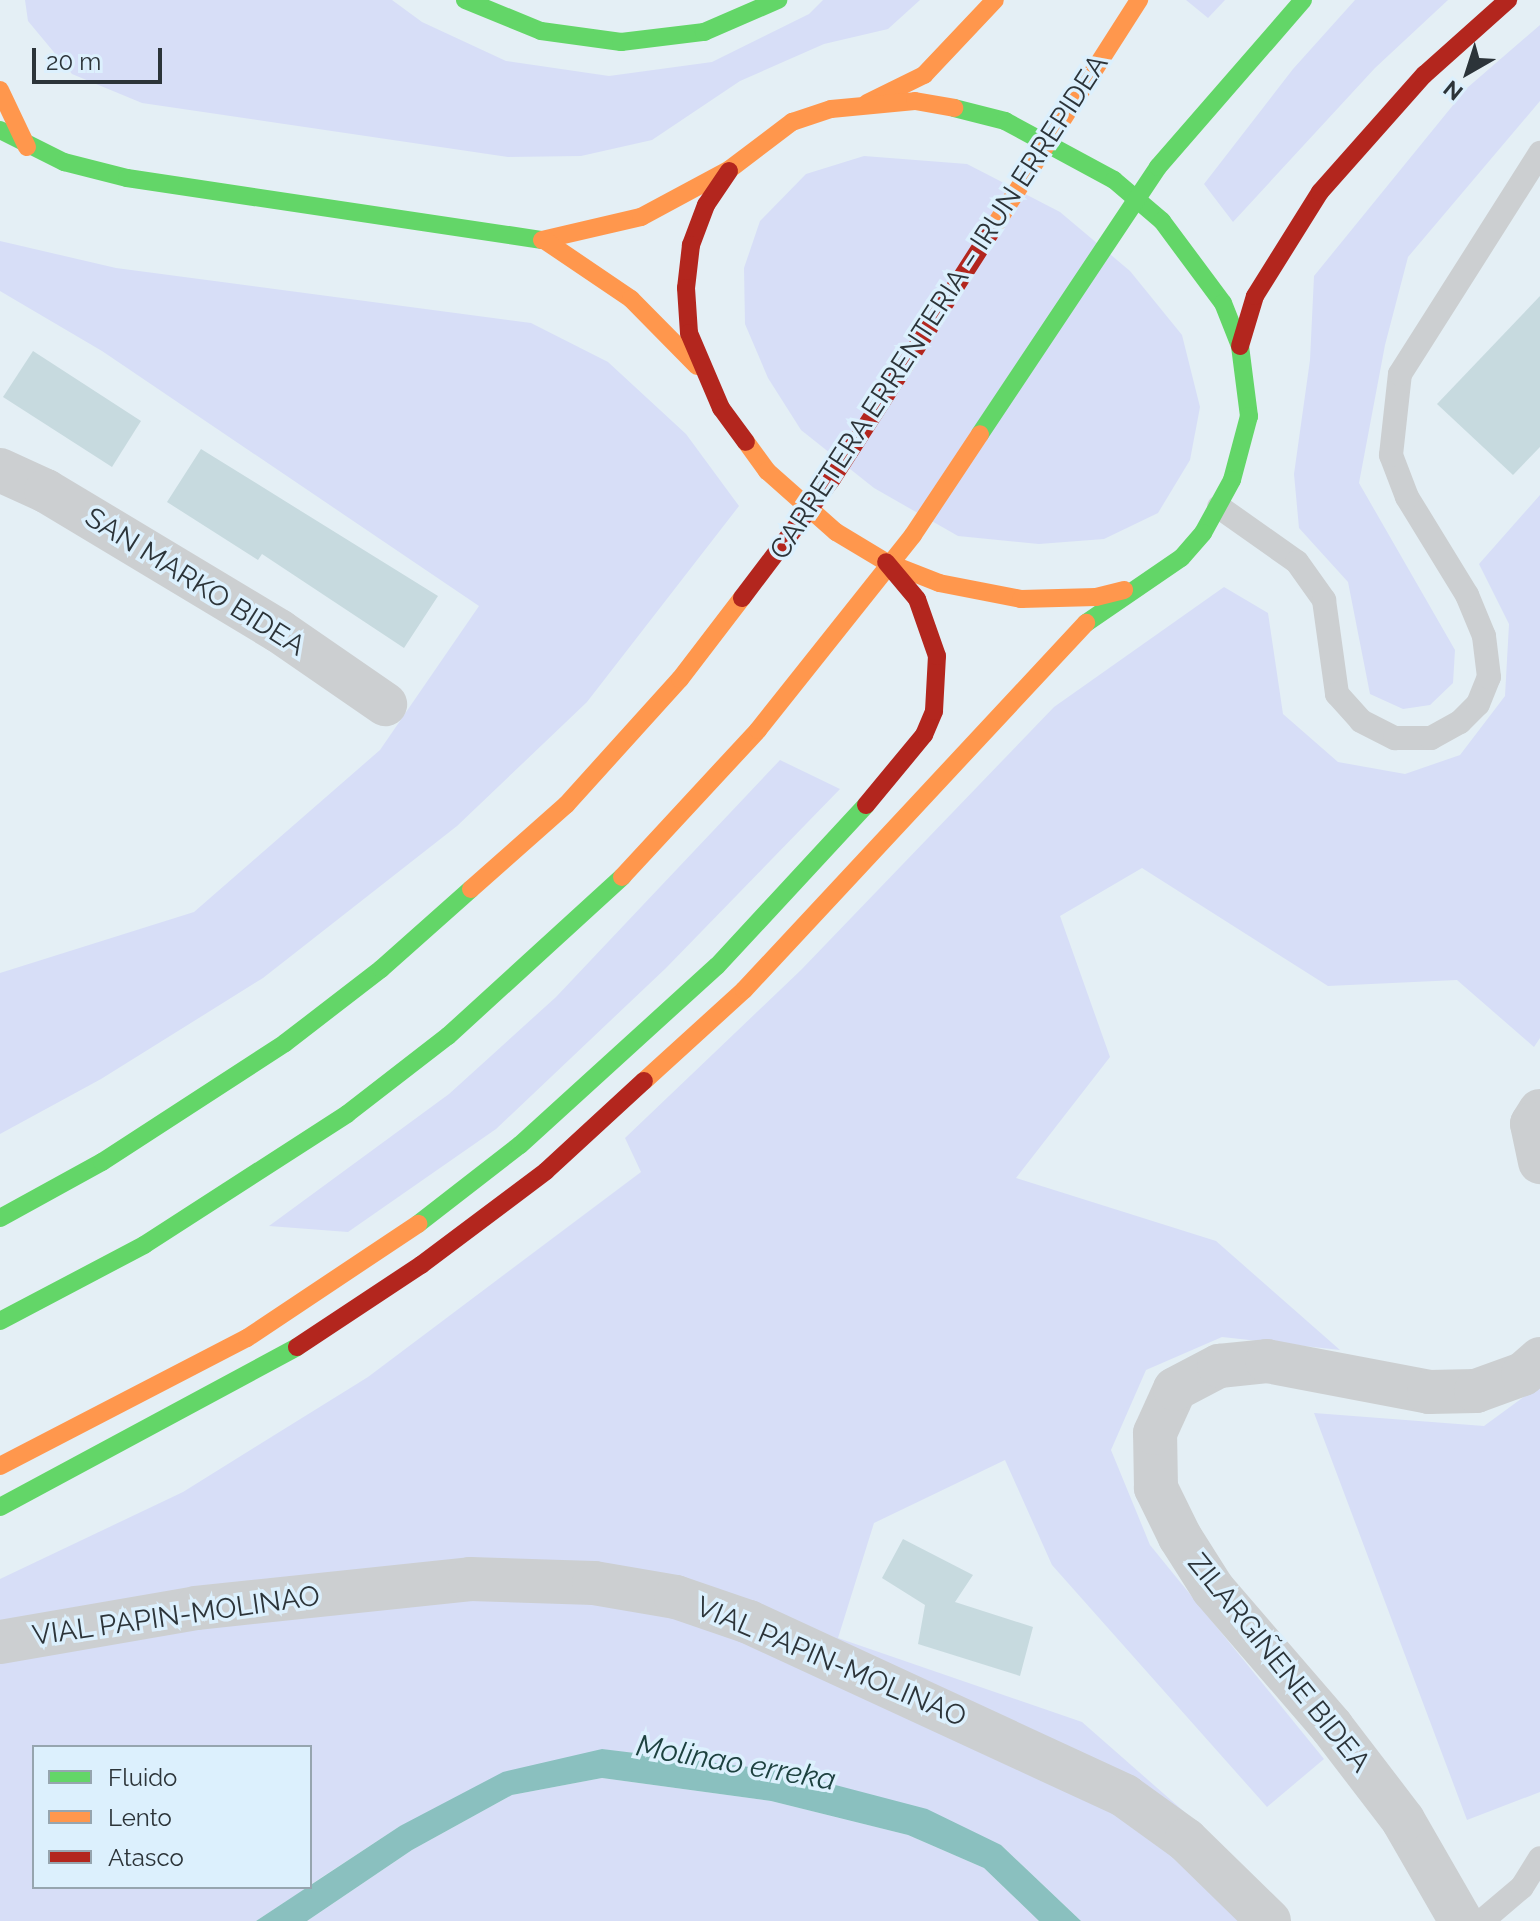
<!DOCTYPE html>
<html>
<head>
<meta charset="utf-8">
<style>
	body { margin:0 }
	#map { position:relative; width:1540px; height:1921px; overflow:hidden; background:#e4eff5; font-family:Raleway,sans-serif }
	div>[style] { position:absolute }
	.green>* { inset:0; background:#d7def7 }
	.water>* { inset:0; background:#8ac0bf }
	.building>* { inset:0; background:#c7dadf }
	.lane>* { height:24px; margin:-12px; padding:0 12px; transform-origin:12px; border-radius:12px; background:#cccfd1 }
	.street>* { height:44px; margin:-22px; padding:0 22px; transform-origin:22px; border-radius:22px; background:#cccfd1 }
	.fast>* { height:18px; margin:-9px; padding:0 9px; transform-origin:9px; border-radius:9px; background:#63d668 }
	.slow>* { height:18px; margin:-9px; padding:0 9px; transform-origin:9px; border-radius:9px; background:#ff974d }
	.jam>* { height:18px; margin:-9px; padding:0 9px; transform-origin:9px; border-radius:9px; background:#b3261e }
	span { translate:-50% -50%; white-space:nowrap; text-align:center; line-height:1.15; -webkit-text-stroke:7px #dcf0fd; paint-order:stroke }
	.street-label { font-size:28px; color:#2c3439 }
	.water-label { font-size:30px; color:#1d413f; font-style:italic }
	.legend { position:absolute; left:32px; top:1745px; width:280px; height:144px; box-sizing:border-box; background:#dcf0fd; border:2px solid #96a5af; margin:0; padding:10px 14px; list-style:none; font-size:24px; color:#2c3439 }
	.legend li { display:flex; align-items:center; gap:16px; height:40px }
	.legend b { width:40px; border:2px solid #96a5af }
	.north { position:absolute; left:1428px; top:32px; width:80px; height:80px; -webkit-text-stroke:6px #dcf0fd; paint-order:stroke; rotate:219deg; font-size:22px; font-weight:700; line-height:32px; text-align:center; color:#2c3439 }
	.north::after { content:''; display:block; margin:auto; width:28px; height:36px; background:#2c3439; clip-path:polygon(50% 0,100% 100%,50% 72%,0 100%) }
	.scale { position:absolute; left:32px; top:48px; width:130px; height:36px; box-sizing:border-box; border:4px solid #2c3439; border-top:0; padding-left:10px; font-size:24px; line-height:28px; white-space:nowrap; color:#2c3439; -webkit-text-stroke:6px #dcf0fd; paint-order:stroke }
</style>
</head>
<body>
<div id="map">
	<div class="green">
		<i style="clip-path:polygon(25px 0,392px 0,422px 22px,506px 61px,609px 76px,712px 62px,809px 14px,823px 0,920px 0,888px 29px,824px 44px,740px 81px,652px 140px,581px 156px,508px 157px,142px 103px,72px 74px,28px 21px)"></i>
		<i style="clip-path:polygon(1186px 0,1225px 0,1208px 18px)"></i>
		<i style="clip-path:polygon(1355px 0,1448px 0,1375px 68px,1233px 222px,1204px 184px,1293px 69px)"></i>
		<i style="clip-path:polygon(1540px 25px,1540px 101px,1408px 257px,1385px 345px,1359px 483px,1455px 650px,1453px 683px,1430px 705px,1403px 709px,1370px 694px,1348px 582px,1299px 528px,1294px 474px,1310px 360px,1314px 276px,1467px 88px)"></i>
		<i style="clip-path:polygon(864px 156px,967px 164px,1060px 212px,1130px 271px,1182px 335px,1200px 407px,1190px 460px,1158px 513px,1104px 539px,1039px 544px,958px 536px,874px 488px,801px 430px,768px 378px,745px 324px,744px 268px,760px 221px,806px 174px)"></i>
		<i style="clip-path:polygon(0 241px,116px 268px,531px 323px,608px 362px,686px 434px,739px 506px,587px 702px,457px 826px,263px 978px,101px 1079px,0 1134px,0 973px,194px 912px,380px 750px,479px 606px,102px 351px,0 291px)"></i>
		<i style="clip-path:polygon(1540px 495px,1540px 1038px,1534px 1047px,1457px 980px,1328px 986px,1142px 868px,1060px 916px,1110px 1057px,1016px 1178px,1216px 1241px,1340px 1350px,1222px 1337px,1146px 1370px,1111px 1450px,1150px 1545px,1324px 1759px,1267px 1807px,1052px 1565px,1005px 1460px,874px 1523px,838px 1638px,1082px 1722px,1221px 1844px,1282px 1921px,1081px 1921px,1001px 1845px,602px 1749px,400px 1826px,310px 1885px,310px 1747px,34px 1747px,34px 1887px,308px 1887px,256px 1921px,0 1921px,0 1579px,183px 1492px,368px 1377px,641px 1172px,625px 1138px,801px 970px,1054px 707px,1224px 587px,1268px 613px,1283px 714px,1338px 762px,1405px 774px,1460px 755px,1505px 696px,1509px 624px,1479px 564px)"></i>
		<i style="clip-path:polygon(780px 760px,840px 789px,666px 968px,496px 1129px,348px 1232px,269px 1226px,449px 1094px,556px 997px)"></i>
		<i style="clip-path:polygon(1540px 1385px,1540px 1792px,1467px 1820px,1314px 1413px,1484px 1426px)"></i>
		<i style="clip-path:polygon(602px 1778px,771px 1801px,908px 1835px,984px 1868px,1039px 1921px,307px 1921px,412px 1850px,512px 1795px)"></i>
	</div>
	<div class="water">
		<i style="clip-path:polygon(602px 1749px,782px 1771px,927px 1809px,1001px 1845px,1081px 1921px,1039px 1921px,984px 1868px,908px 1835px,771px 1801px,602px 1778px,512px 1795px,412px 1850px,307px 1921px,256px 1921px,400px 1826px,503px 1772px)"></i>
	</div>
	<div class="building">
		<i style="clip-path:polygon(1540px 296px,1540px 447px,1513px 475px,1437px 404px)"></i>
		<i style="clip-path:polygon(33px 351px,141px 421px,112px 467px,3px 397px)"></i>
		<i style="clip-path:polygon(201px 449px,438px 596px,404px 648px,262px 554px,258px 560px,167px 502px)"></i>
		<i style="clip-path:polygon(903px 1539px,973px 1575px,955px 1602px,1033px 1627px,1020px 1676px,918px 1644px,925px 1605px,882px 1578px)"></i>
	</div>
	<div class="lane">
		<i style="left:1219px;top:507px;width:95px;rotate:35.2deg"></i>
		<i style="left:1297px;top:562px;width:47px;rotate:54.6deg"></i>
		<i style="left:1324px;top:600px;width:95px;rotate:82.1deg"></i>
		<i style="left:1337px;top:694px;width:36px;rotate:48deg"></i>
		<i style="left:1361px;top:721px;width:38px;rotate:27deg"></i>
		<i style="left:1395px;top:738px;width:36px"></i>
		<i style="left:1431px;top:738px;width:33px;rotate:-29deg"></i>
		<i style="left:1460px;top:722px;width:25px;rotate:-45deg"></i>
		<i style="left:1478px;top:704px;width:29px;rotate:-68deg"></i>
		<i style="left:1489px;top:677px;width:41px;rotate:-97deg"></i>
		<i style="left:1484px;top:636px;width:44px;rotate:-112.5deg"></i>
		<i style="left:1467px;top:595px;width:115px;rotate:-121.5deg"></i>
		<i style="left:1407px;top:497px;width:45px;rotate:-110.9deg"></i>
		<i style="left:1391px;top:455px;width:81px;rotate:-83.7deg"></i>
		<i style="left:1400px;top:374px;width:262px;rotate:-57.6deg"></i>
		<i style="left:1482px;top:1921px;width:52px;rotate:-40.4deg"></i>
		<i style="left:1522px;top:1887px;width:34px;rotate:-58deg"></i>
	</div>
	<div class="street">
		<i style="left:0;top:470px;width:51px;rotate:24.5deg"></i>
		<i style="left:46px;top:491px;width:272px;rotate:31deg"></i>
		<i style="left:279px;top:631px;width:129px;rotate:34.6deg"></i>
		<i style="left:1540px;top:1111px;width:15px;rotate:122deg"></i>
		<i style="left:1532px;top:1124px;width:39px;rotate:78deg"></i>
		<i style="left:0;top:1642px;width:199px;rotate:-9.8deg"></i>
		<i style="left:196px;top:1608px;width:276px;rotate:-6deg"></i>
		<i style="left:470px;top:1579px;width:124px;rotate:1.8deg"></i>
		<i style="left:594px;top:1583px;width:83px;rotate:9.7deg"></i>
		<i style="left:676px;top:1597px;width:77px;rotate:18.9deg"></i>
		<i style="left:749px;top:1622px;width:414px;rotate:24.8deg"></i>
		<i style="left:1125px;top:1796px;width:75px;rotate:35.8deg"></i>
		<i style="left:1186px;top:1840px;width:116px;rotate:44.3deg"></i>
		<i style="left:1461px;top:1921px;width:116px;rotate:-119.9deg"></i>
		<i style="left:1403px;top:1820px;width:117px;rotate:-127.4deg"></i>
		<i style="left:1332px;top:1727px;width:182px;rotate:-130.8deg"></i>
		<i style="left:1213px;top:1589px;width:62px;rotate:-122.4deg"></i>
		<i style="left:1180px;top:1537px;width:55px;rotate:-116.1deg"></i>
		<i style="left:1156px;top:1488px;width:55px;rotate:-91deg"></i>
		<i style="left:1155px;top:1433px;width:48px;rotate:-65.6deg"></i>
		<i style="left:1175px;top:1389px;width:50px;rotate:-27.6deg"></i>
		<i style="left:1219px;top:1366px;width:48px;rotate:-5.9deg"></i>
		<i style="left:1267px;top:1361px;width:165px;rotate:10.8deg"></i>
		<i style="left:1429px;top:1392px;width:47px;rotate:-1.2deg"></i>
		<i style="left:1476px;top:1391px;width:50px;rotate:-19.9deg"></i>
		<i style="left:1523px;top:1374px;width:23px;rotate:-41deg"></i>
	</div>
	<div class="fast">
		<i style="left:465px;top:0;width:82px;rotate:22.2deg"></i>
		<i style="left:541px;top:31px;width:81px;rotate:7.8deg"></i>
		<i style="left:621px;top:42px;width:84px;rotate:-6.9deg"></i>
		<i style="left:704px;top:32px;width:81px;rotate:-23.4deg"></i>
		<i style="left:954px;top:108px;width:53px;rotate:14.3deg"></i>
		<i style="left:1005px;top:121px;width:124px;rotate:28.4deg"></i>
		<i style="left:1114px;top:180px;width:63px;rotate:40.5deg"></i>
		<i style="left:1162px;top:221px;width:102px;rotate:53.4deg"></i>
		<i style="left:1223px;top:303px;width:46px;rotate:68.4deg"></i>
		<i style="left:1240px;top:346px;width:71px;rotate:82.7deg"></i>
		<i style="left:1249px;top:416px;width:66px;rotate:104.9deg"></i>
		<i style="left:1232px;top:480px;width:60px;rotate:118.7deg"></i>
		<i style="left:1203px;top:533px;width:33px;rotate:131deg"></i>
		<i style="left:1181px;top:558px;width:115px;rotate:145.6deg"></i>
		<i style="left:0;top:130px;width:72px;rotate:26.6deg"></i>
		<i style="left:64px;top:162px;width:65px;rotate:14.3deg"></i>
		<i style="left:127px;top:178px;width:420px;rotate:8.5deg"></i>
		<i style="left:980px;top:434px;width:321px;rotate:-56.3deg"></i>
		<i style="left:1158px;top:167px;width:221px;rotate:-49deg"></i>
		<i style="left:0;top:1218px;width:116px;rotate:-28.8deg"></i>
		<i style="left:102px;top:1162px;width:218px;rotate:-33deg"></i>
		<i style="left:285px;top:1043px;width:121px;rotate:-37.6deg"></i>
		<i style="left:381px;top:969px;width:120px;rotate:-41.6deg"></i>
		<i style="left:418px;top:1224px;width:129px;rotate:-37.8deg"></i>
		<i style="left:520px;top:1145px;width:266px;rotate:-42.3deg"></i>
		<i style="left:717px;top:966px;width:219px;rotate:-47.2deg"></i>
		<i style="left:0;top:1321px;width:163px;rotate:-27.8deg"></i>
		<i style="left:144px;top:1245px;width:242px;rotate:-32.8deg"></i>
		<i style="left:347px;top:1114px;width:128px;rotate:-37.7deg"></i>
		<i style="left:448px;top:1036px;width:236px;rotate:-42.4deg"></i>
		<i style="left:0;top:1507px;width:337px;rotate:-28.3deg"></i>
	</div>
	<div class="slow">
		<i style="left:0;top:90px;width:63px;rotate:64.7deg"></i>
		<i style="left:867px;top:103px;width:64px;rotate:-26.2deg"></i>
		<i style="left:924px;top:75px;width:103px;rotate:-46.6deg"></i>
		<i style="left:990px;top:233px;width:277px;rotate:-57.4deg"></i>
		<i style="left:542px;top:240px;width:102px;rotate:-13.1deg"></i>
		<i style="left:641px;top:217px;width:101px;rotate:-28.3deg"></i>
		<i style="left:730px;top:169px;width:78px;rotate:-37.2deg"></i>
		<i style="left:792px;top:122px;width:41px;rotate:-18.4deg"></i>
		<i style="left:831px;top:109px;width:84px;rotate:-5.4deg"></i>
		<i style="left:915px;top:101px;width:40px;rotate:10deg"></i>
		<i style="left:544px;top:240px;width:105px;rotate:34.1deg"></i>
		<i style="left:631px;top:299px;width:94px;rotate:45.4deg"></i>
		<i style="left:746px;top:442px;width:36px;rotate:54deg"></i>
		<i style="left:767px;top:471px;width:92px;rotate:41.5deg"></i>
		<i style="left:836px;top:532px;width:58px;rotate:31deg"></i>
		<i style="left:886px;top:562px;width:57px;rotate:21.6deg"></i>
		<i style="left:939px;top:583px;width:84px;rotate:11deg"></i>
		<i style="left:1021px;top:599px;width:75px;rotate:-1.5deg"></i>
		<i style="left:1096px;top:597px;width:29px;rotate:-14deg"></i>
		<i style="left:622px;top:877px;width:200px;rotate:-47.2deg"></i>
		<i style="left:758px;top:730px;width:249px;rotate:-51.5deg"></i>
		<i style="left:913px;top:535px;width:121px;rotate:-56.4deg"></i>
		<i style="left:471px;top:889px;width:127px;rotate:-41.5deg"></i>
		<i style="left:566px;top:805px;width:170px;rotate:-47.9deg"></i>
		<i style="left:680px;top:679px;width:102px;rotate:-52.6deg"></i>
		<i style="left:644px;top:1081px;width:135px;rotate:-42.3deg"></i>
		<i style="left:744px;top:990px;width:502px;rotate:-47.02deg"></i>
		<i style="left:0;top:1466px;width:278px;rotate:-27.4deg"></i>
		<i style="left:247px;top:1338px;width:206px;rotate:-33.7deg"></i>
	</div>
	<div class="jam">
		<i style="left:729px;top:171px;width:41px;rotate:124.1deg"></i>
		<i style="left:706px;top:205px;width:43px;rotate:110.6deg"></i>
		<i style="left:691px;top:245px;width:43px;rotate:96.6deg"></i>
		<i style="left:686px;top:288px;width:45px;rotate:86.2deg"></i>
		<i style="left:689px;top:333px;width:82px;rotate:66.9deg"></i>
		<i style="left:721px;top:408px;width:42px;rotate:53.7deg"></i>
		<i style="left:1240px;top:346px;width:52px;rotate:-73.3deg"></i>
		<i style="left:1255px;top:296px;width:123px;rotate:-58deg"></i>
		<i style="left:1320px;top:192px;width:157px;rotate:-48.4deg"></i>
		<i style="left:1424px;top:75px;width:113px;rotate:-41.8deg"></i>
		<i style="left:742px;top:598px;width:149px;rotate:-52.9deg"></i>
		<i style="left:832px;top:479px;width:292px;rotate:-57.3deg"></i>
		<i style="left:866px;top:805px;width:91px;rotate:-50.4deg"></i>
		<i style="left:924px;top:735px;width:26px;rotate:-67deg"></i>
		<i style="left:934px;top:711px;width:55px;rotate:-86.9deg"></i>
		<i style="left:937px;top:656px;width:60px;rotate:-109.3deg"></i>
		<i style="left:917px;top:599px;width:48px;rotate:-130deg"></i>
		<i style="left:297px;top:1347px;width:149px;rotate:-33.5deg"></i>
		<i style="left:421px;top:1265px;width:156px;rotate:-36.9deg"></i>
		<i style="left:546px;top:1171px;width:133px;rotate:-42.6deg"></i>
	</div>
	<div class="street-label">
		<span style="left:939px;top:307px;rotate:-57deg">CARRETERA ERRENTERIA – IRUN ERREPIDEA</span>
		<span style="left:195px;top:582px;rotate:32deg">SAN MARKO BIDEA</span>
		<span style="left:176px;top:1616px;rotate:-8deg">VIAL PAPIN-MOLINAO</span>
		<span style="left:831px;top:1662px;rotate:23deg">VIAL PAPIN-MOLINAO</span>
		<span style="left:1279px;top:1663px;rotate:51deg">ZILARGIÑENE BIDEA</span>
	</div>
	<div class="water-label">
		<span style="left:736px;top:1763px;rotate:10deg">Molinao erreka</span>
	</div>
	<ul class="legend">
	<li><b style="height:10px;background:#63d668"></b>Fluido</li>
	<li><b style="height:10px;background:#ff974d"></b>Lento</li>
	<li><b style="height:10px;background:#b3261e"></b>Atasco</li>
	</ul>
	<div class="north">N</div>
	<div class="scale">20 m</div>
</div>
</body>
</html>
